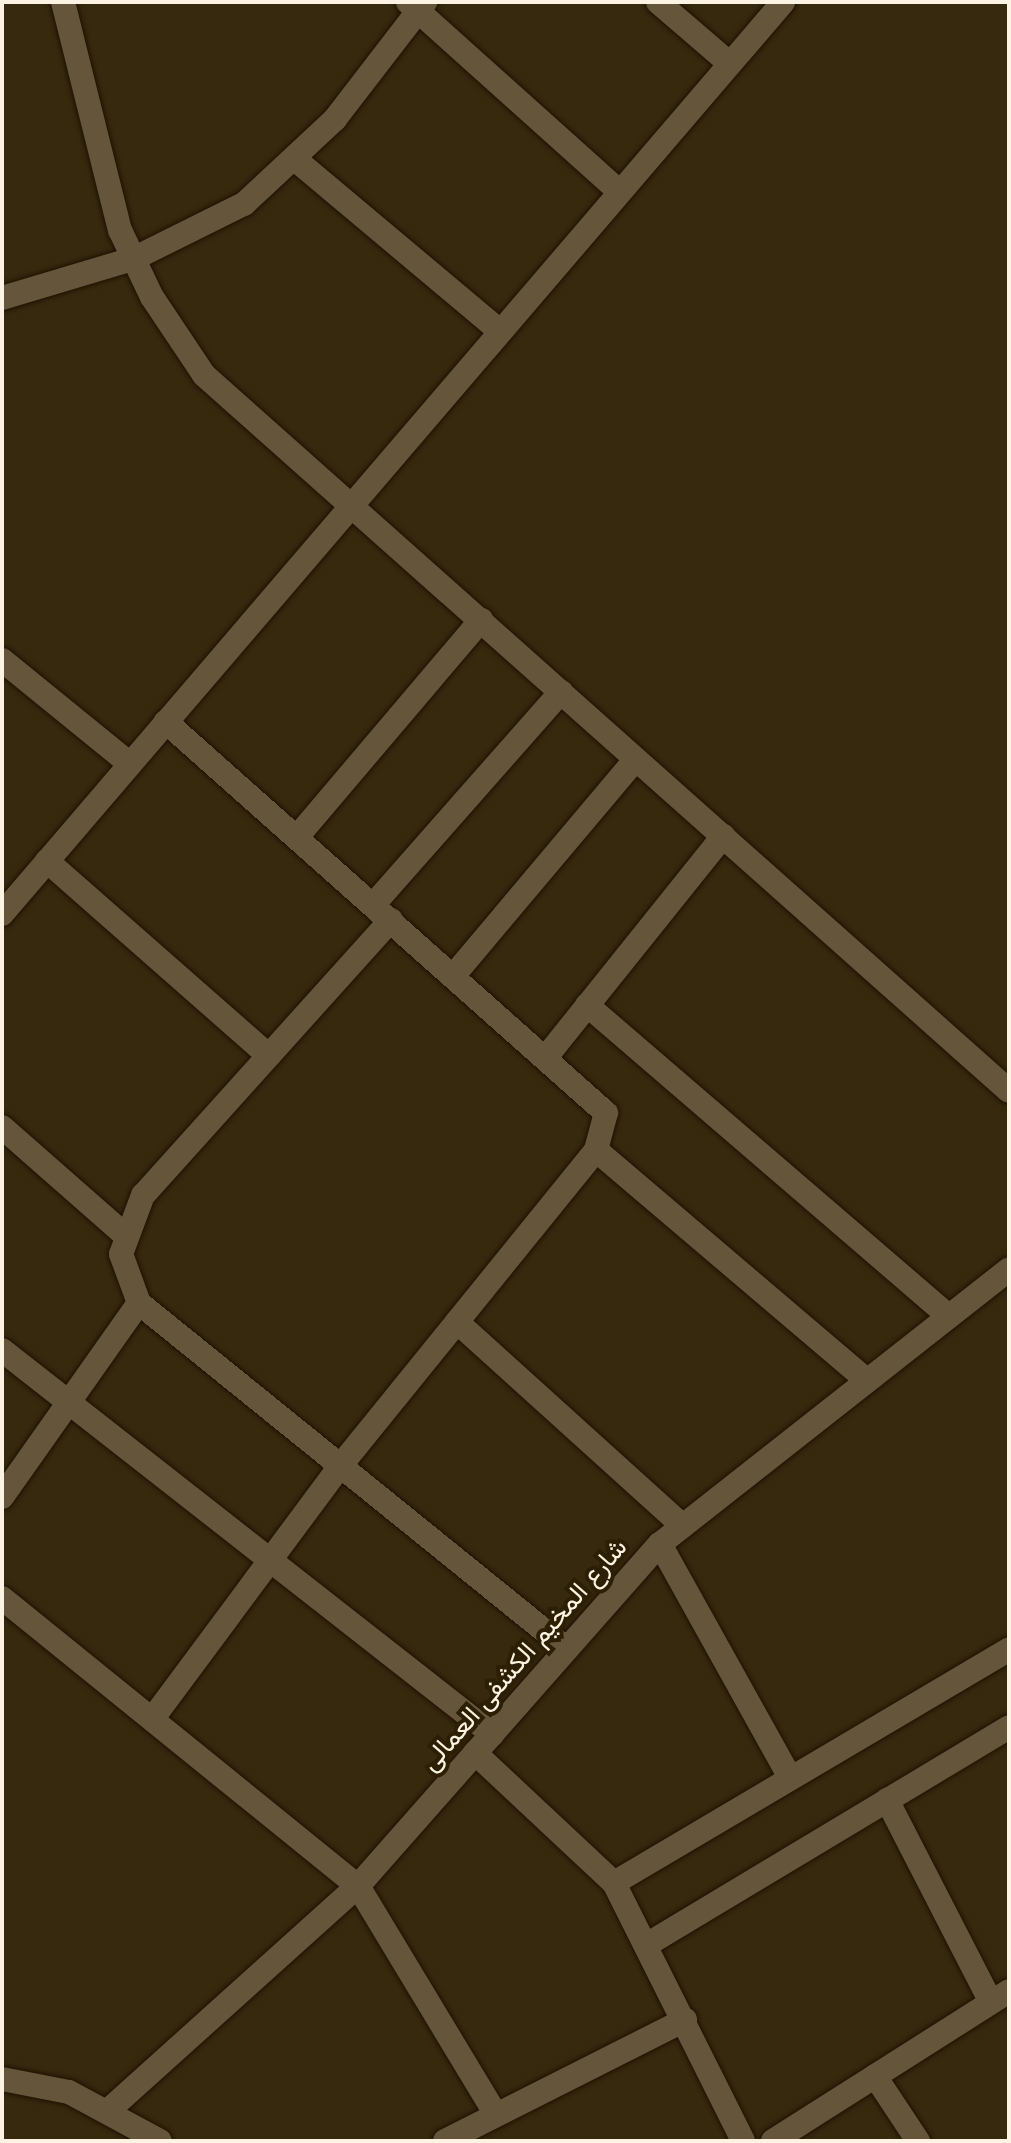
<!DOCTYPE html>
<html>
<head>
<meta charset="utf-8">
<style>
	body { margin:0 }
	#map { position:relative; width:1011px; height:2143px; overflow:hidden; background:#36290e; font-family:"Fira Sans",Vazirmatn,sans-serif }
	div>[style] { position:absolute }
	.roads { filter:drop-shadow(0 0 2px #1e1100) drop-shadow(0 0 2px #1e1100) }
	.minor>* { height:24px; margin:-12px; padding:0 12px; transform-origin:12px; border-radius:12px; background:#65563b }
	span { translate:-50% -50%; white-space:nowrap; text-align:center; line-height:1.15; -webkit-text-stroke:8px #2c1f04; paint-order:stroke }
	.street-label { font-size:26px; color:#fcf3e3 }
	.frame { position:absolute; inset:0; border:4px solid #fcf3e3; pointer-events:none }
</style>
</head>
<body>
<div id="map">
	<div class="roads">
		<div class="minor">
			<i style="left:63px;top:2px;width:235px;rotate:76deg"></i>
			<i style="left:120px;top:230px;width:74px;rotate:64.5deg"></i>
			<i style="left:152px;top:297px;width:94px;rotate:56.3deg"></i>
			<i style="left:204px;top:375px;width:1077px;rotate:41.65deg"></i>
			<i style="left:408px;top:2px;width:283px;rotate:41.9deg"></i>
			<i style="left:658px;top:2px;width:94px;rotate:40.7deg"></i>
			<i style="left:296px;top:160px;width:266px;rotate:40deg"></i>
			<i style="left:2px;top:298px;width:137px;rotate:-16.6deg"></i>
			<i style="left:133px;top:259px;width:124px;rotate:-26.4deg"></i>
			<i style="left:244px;top:204px;width:125px;rotate:-43deg"></i>
			<i style="left:335px;top:119px;width:148px;rotate:-52.4deg"></i>
			<i style="left:2px;top:660px;width:165px;rotate:39.1deg"></i>
			<i style="left:297px;top:837px;width:285px;rotate:-49.7deg"></i>
			<i style="left:47px;top:861px;width:295px;rotate:41.3deg"></i>
			<i style="left:374px;top:904px;width:283px;rotate:-48.6deg"></i>
			<i style="left:2px;top:914px;width:1201px;rotate:-49.42deg"></i>
			<i style="left:391px;top:920px;width:370px;rotate:132deg"></i>
			<i style="left:143px;top:1195px;width:63px;rotate:110.4deg"></i>
			<i style="left:121px;top:1254px;width:52px;rotate:69.8deg"></i>
			<i style="left:139px;top:1303px;width:550px;rotate:38.95deg"></i>
			<i style="left:454px;top:975px;width:282px;rotate:-49.9deg"></i>
			<i style="left:587px;top:1005px;width:477px;rotate:40.7deg"></i>
			<i style="left:547px;top:1056px;width:282px;rotate:-51.3deg"></i>
			<i style="left:2px;top:1127px;width:164px;rotate:41.3deg"></i>
			<i style="left:596px;top:1150px;width:356px;rotate:40.4deg"></i>
			<i style="left:457px;top:1322px;width:304px;rotate:42.1deg"></i>
			<i style="left:2px;top:1350px;width:623px;rotate:38.08deg"></i>
			<i style="left:2px;top:1497px;width:237px;rotate:-54.8deg"></i>
			<i style="left:660px;top:1544px;width:268px;rotate:60.9deg"></i>
			<i style="left:2px;top:1598px;width:458px;rotate:39deg"></i>
			<i style="left:358px;top:1886px;width:267px;rotate:58.9deg"></i>
			<i style="left:153px;top:1718px;width:315px;rotate:-53.4deg"></i>
			<i style="left:341px;top:1465px;width:405px;rotate:-51deg"></i>
			<i style="left:596px;top:1150px;width:38px;rotate:-75deg"></i>
			<i style="left:606px;top:1113px;width:589px;rotate:-138.37deg"></i>
			<i style="left:475px;top:1753px;width:190px;rotate:43.1deg"></i>
			<i style="left:614px;top:1883px;width:288px;rotate:63.4deg"></i>
			<i style="left:887px;top:1800px;width:227px;rotate:62.8deg"></i>
			<i style="left:614px;top:1883px;width:459px;rotate:-30.6deg"></i>
			<i style="left:648px;top:1944px;width:421px;rotate:-31deg"></i>
			<i style="left:875px;top:2076px;width:78px;rotate:56.5deg"></i>
			<i style="left:2px;top:2079px;width:68px;rotate:11deg"></i>
			<i style="left:69px;top:2092px;width:103px;rotate:28.3deg"></i>
			<i style="left:110px;top:2109px;width:334px;rotate:-42deg"></i>
			<i style="left:358px;top:1886px;width:456px;rotate:-48.6deg"></i>
			<i style="left:660px;top:1544px;width:444px;rotate:-38.2deg"></i>
			<i style="left:445px;top:2141px;width:269px;rotate:-26.8deg"></i>
			<i style="left:773px;top:2141px;width:280px;rotate:-32.4deg"></i>
		</div>
	</div>
	<div class="street-label">
		<span style="left:524px;top:1655px;rotate:-49deg">شارع المخيم الكشفى العمالى</span>
	</div>
	<div class="frame"></div>
</div>
</body>
</html>
